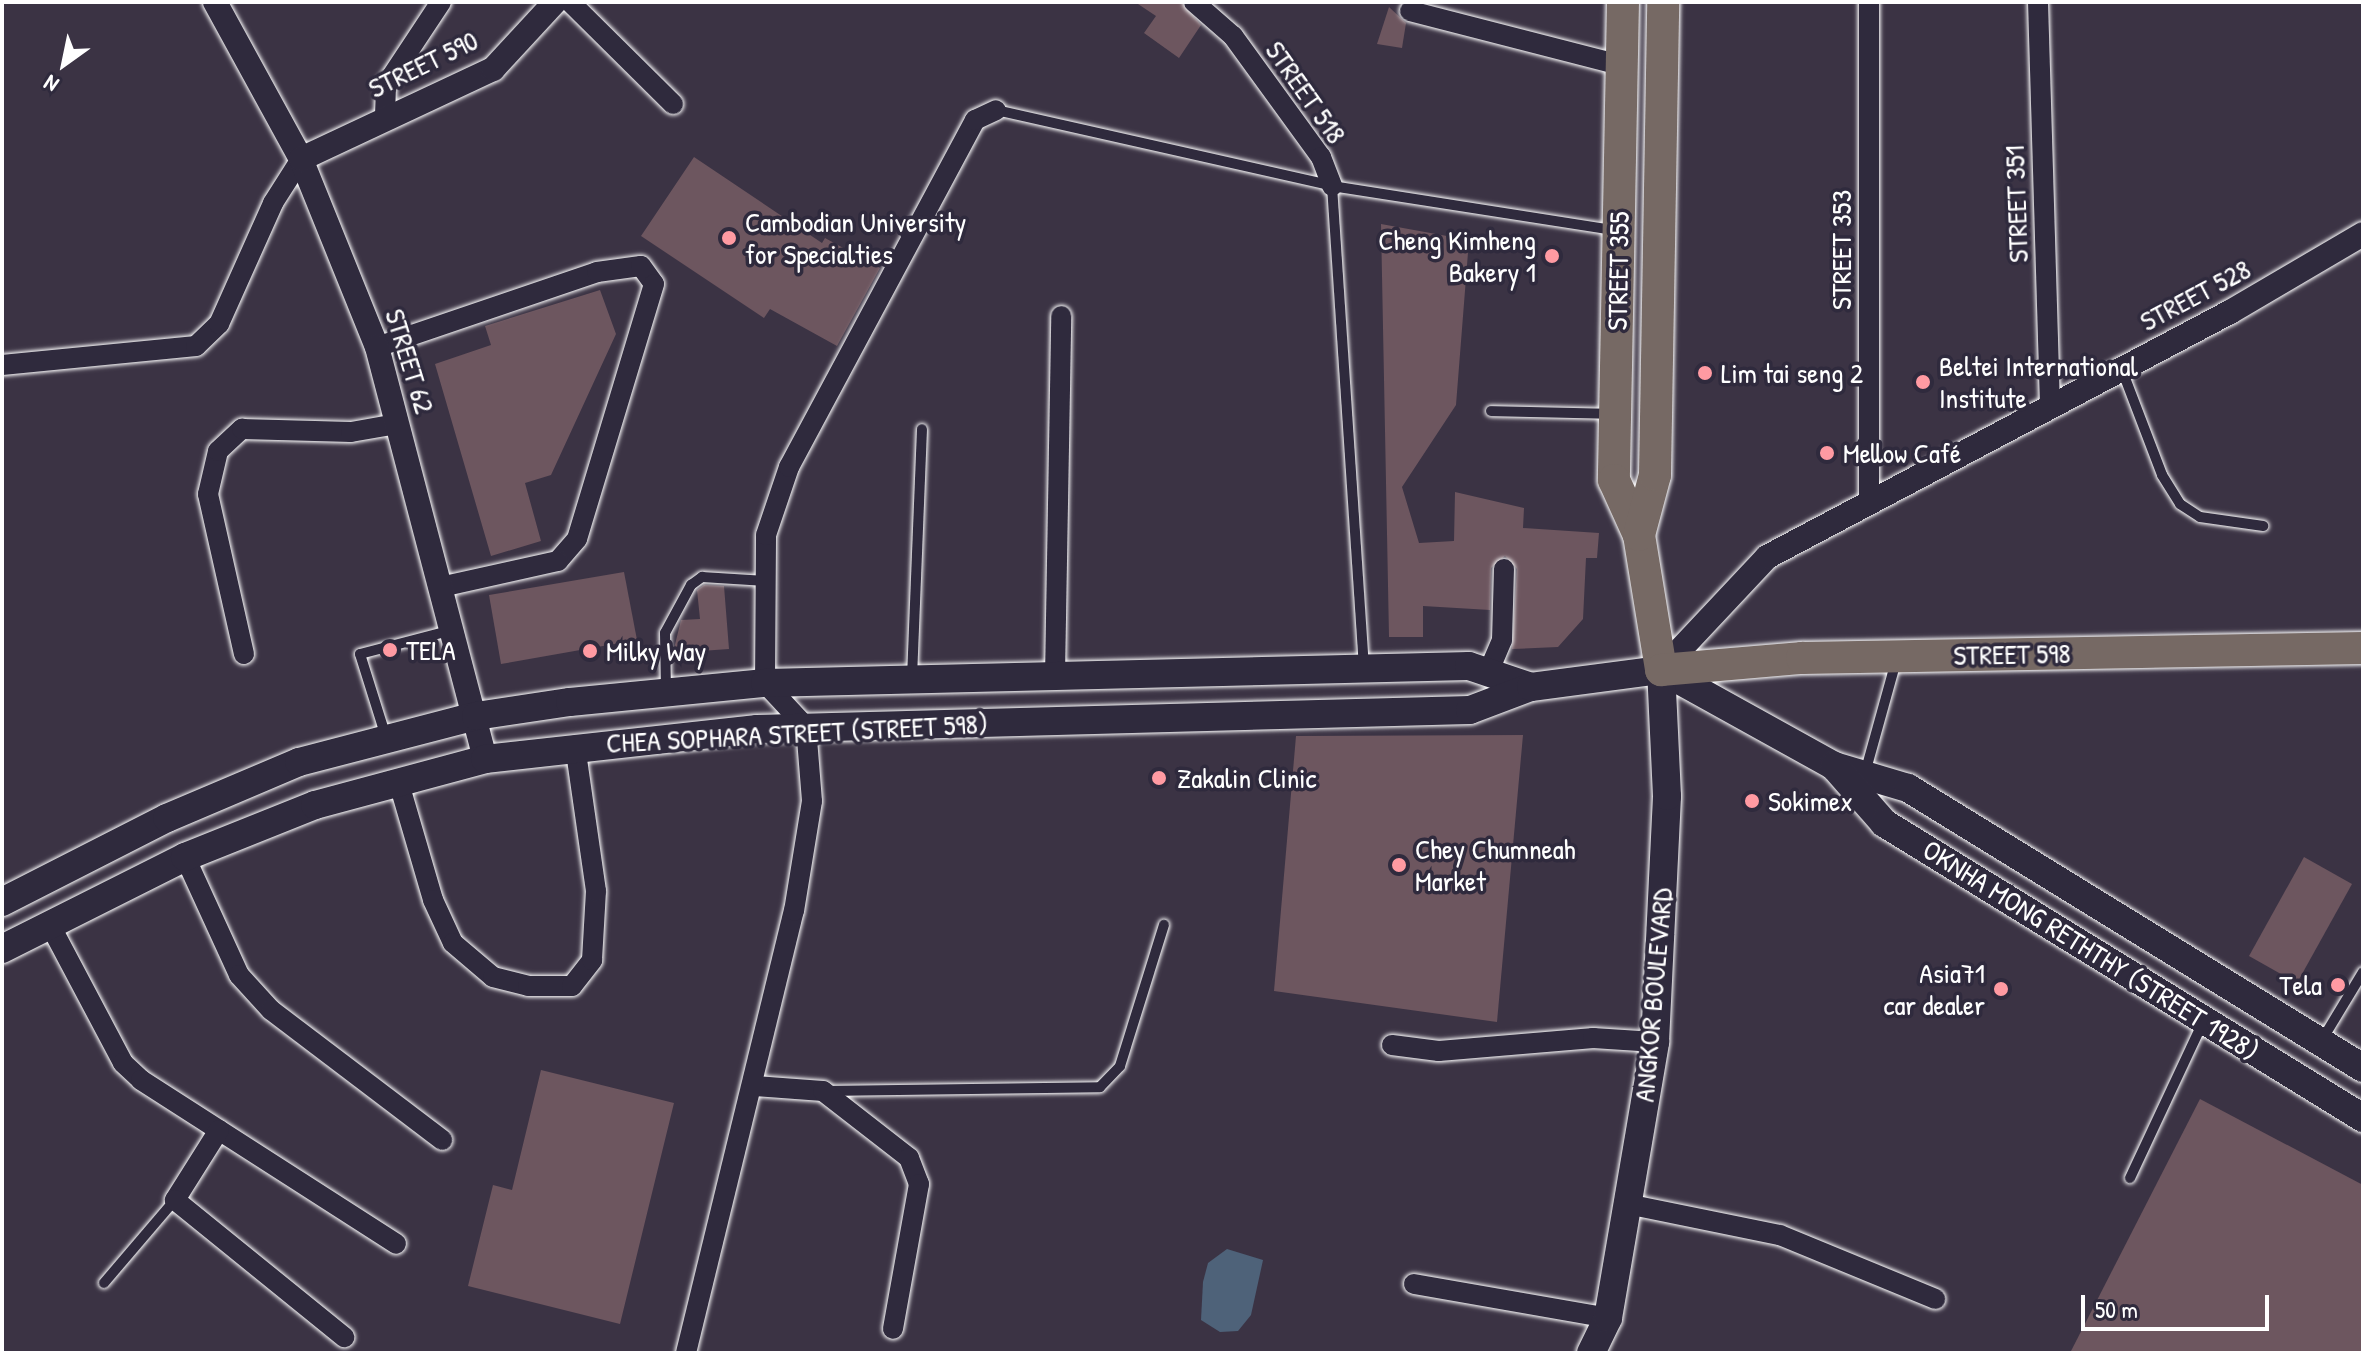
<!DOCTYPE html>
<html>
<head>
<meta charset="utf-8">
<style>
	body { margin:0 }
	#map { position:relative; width:2365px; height:1355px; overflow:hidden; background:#3b3344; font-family:"Patrick Hand",sans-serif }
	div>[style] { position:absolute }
	.water>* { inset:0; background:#4e6279 }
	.building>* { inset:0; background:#6d565f }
	.roads { filter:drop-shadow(0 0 2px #fff) drop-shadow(0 0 2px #fff) }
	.service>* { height:10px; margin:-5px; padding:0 5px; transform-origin:5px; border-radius:5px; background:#2f2a3d }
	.minor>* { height:20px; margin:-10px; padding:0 10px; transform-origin:10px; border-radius:10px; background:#2f2a3d }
	.tertiary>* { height:24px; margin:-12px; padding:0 12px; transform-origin:12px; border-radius:12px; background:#2f2a3d }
	.secondary>* { height:28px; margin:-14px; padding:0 14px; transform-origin:14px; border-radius:14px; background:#2f2a3d }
	.primary>* { height:32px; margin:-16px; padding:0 16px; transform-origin:16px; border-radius:16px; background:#766964 }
	.dots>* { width:22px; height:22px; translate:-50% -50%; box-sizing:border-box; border:4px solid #2f2a3d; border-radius:50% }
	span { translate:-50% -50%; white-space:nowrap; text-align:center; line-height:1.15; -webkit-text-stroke:7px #2f2a3d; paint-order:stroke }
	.street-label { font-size:28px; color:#fff }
	.poi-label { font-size:28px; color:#fff }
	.left { translate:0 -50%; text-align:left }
	.right { translate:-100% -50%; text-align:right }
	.frame { position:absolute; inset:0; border:4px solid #fff; pointer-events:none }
	.north { position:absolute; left:24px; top:24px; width:80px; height:80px; -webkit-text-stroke:6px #2f2a3d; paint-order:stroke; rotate:213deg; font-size:22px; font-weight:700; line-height:32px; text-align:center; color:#fff }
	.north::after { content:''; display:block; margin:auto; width:28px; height:36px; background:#fff; clip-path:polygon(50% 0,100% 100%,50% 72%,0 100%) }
	.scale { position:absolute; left:2081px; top:1295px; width:188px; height:36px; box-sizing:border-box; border:4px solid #fff; border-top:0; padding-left:10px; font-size:24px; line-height:28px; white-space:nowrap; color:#fff; -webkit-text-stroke:6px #2f2a3d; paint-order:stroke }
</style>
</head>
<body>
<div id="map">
	<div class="water">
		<i style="clip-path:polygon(1227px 1249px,1263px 1260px,1251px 1315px,1238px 1331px,1220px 1332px,1201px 1320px,1203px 1282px,1208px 1263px)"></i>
	</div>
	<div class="building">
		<i style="clip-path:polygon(1135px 2px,1181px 2px,1201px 25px,1179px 58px,1144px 33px,1156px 16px)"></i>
		<i style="clip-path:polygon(1389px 7px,1406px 23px,1402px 48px,1377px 44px)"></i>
		<i style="clip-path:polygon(694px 157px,822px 243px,825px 238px,880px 268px,837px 346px,770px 309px,764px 318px,641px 236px)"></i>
		<i style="clip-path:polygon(1381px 224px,1469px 240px,1456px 405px,1402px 487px,1419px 543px,1454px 541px,1455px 492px,1524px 508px,1523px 528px,1599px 533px,1597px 558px,1586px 558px,1583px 619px,1558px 647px,1512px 649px,1517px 569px,1505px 556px,1491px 568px,1490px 610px,1423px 606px,1423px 637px,1389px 637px)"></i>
		<i style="clip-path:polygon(600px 290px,616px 334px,551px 475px,525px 483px,541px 541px,491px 556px,435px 364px,491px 345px,485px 326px)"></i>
		<i style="clip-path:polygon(624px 572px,637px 640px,501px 664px,489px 595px)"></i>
		<i style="clip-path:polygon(704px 585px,724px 586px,729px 649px,673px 653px,681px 620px,700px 619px,697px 590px)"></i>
		<i style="clip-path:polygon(1523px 735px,1497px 1022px,1274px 991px,1296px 736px)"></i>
		<i style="clip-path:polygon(2304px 857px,2352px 884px,2297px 983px,2249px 956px)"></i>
		<i style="clip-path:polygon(541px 1070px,674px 1103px,620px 1324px,468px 1286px,493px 1185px,512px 1190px)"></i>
		<i style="clip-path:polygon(2200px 1099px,2363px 1185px,2363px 1353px,2070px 1353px)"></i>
	</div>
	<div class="roads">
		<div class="service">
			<i style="left:996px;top:110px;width:344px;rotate:12.7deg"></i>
			<i style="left:1332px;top:186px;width:285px;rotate:8.9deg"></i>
			<i style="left:1332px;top:186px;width:482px;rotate:86.2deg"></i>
			<i style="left:2122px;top:370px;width:112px;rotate:69.1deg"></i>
			<i style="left:2162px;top:475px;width:34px;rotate:58deg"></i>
			<i style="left:2180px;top:504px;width:24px;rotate:33deg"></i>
			<i style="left:2200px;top:517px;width:64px;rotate:8.1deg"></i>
			<i style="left:1491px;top:411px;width:122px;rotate:1.4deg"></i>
			<i style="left:912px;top:678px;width:249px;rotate:-87.7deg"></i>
			<i style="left:666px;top:691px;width:58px;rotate:-91deg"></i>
			<i style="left:665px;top:633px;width:55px;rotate:-61.6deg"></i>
			<i style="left:691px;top:585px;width:14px;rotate:-36deg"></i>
			<i style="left:702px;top:577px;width:64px;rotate:3.6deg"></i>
			<i style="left:386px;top:737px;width:87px;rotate:-107.4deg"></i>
			<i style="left:360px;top:654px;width:95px;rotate:-14.6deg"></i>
			<i style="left:1865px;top:773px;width:116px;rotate:-74.5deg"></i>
			<i style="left:2322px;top:1040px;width:79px;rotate:-58.9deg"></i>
			<i style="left:825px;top:1091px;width:275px;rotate:-0.8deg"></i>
			<i style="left:1100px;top:1087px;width:29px;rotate:-46deg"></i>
			<i style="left:1120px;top:1066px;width:148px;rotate:-72.7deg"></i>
			<i style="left:2130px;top:1178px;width:172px;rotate:-64.9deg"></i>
			<i style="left:104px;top:1283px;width:109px;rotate:-49.5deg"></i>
		</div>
		<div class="minor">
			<i style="left:570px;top:2px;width:145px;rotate:44.7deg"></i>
			<i style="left:1194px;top:2px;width:52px;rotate:41.1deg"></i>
			<i style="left:1233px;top:36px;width:150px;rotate:54deg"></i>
			<i style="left:1321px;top:157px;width:31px;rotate:69deg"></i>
			<i style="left:2038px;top:2px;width:403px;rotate:88.3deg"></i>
			<i style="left:1410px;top:11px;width:218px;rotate:14.4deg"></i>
			<i style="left:385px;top:115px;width:30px;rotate:-88deg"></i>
			<i style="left:386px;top:85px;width:100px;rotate:-56.5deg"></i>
			<i style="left:377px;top:347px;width:232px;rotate:-18.8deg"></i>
			<i style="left:597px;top:272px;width:44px;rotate:-7.8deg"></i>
			<i style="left:641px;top:266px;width:22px;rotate:54deg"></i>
			<i style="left:654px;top:284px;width:266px;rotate:106.8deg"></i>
			<i style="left:577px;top:539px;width:29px;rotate:131deg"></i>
			<i style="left:558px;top:561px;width:120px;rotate:167.5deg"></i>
			<i style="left:2px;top:365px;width:195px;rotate:-5.6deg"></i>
			<i style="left:196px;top:346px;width:32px;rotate:-44deg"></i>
			<i style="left:219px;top:324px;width:133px;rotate:-65.9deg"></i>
			<i style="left:273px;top:203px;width:52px;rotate:-57.5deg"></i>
			<i style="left:1869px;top:499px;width:497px;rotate:-90deg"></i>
			<i style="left:244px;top:654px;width:164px;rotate:-102.7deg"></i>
			<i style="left:208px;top:494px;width:44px;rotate:-76.9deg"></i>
			<i style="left:218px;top:451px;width:33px;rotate:-43deg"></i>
			<i style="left:242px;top:429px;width:109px;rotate:1.6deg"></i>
			<i style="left:351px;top:432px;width:47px;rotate:-9.9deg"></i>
			<i style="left:1488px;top:673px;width:36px;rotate:-67deg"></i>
			<i style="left:1502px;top:640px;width:71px;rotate:-88.4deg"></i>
			<i style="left:1055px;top:676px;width:360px;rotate:-89deg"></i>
			<i style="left:398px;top:780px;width:125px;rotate:73.7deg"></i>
			<i style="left:433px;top:900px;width:47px;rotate:65.1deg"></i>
			<i style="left:453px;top:943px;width:52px;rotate:40.4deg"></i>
			<i style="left:493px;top:977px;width:36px;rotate:14deg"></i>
			<i style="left:528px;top:986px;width:44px"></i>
			<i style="left:572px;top:986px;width:33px;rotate:-52deg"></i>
			<i style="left:592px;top:960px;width:69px;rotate:-86.7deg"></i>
			<i style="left:596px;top:891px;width:147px;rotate:-98.2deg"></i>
			<i style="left:185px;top:857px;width:130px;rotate:65.4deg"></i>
			<i style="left:239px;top:975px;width:47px;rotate:47.6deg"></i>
			<i style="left:271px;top:1010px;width:215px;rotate:37.2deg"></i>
			<i style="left:49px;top:923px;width:158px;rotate:62.1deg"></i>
			<i style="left:123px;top:1063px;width:25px;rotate:43deg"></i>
			<i style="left:141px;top:1080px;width:303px;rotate:32.7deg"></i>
			<i style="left:1392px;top:1045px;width:47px;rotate:7.3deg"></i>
			<i style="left:1439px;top:1051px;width:155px;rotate:-4.8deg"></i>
			<i style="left:1593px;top:1038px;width:62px;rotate:3.7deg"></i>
			<i style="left:755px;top:1086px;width:68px;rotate:4.2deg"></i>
			<i style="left:823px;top:1091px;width:109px;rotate:37.9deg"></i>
			<i style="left:909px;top:1158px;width:28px;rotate:69deg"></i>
			<i style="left:919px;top:1184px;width:147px;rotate:100.2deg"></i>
			<i style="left:219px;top:1130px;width:83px;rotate:122.2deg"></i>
			<i style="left:175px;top:1200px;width:218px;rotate:39deg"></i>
			<i style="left:1627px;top:1204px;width:156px;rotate:11.5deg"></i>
			<i style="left:1780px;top:1235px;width:168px;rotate:22.4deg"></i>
			<i style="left:1414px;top:1284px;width:197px;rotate:9.9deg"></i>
			<i style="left:686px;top:1353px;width:455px;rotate:-76.3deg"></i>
			<i style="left:794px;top:911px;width:111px;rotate:-80.7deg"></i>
			<i style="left:812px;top:801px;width:74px;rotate:-94.6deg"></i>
			<i style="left:806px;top:727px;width:60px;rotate:-133deg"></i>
			<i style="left:765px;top:683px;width:148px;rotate:-89.6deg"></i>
			<i style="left:766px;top:535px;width:72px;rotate:-71.3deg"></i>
			<i style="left:789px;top:467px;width:394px;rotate:-61.8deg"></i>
			<i style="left:975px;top:120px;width:23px;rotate:-25deg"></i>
		</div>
		<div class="tertiary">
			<i style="left:215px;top:2px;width:179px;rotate:61.3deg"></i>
			<i style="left:301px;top:159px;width:203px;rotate:68deg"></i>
			<i style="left:377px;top:347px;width:426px;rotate:75.3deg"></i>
			<i style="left:301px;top:159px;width:212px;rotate:-25.1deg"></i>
			<i style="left:493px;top:69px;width:91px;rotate:-47.2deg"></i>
			<i style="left:1661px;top:670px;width:155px;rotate:-46.8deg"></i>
			<i style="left:1767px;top:557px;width:524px;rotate:-27.89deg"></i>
			<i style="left:2230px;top:312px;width:154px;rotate:-30.4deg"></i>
		</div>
		<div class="secondary">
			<i style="left:1661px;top:670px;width:198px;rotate:29deg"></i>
			<i style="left:1834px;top:766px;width:77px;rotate:16.6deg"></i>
			<i style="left:1908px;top:788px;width:534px;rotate:31.61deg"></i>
			<i style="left:1834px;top:766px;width:76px;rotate:48.7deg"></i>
			<i style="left:1884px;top:823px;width:563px;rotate:31.63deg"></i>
			<i style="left:2px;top:902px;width:185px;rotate:-27deg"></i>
			<i style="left:167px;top:818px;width:143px;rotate:-23deg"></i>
			<i style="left:299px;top:762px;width:183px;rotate:-14.6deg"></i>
			<i style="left:476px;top:716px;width:95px;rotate:-8.5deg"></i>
			<i style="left:570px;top:702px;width:196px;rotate:-5.6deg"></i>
			<i style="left:765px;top:683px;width:704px;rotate:-1.38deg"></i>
			<i style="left:1469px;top:666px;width:65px;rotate:18.7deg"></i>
			<i style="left:2px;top:949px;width:205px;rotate:-26.7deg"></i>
			<i style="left:185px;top:857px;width:140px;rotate:-21.8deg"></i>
			<i style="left:315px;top:805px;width:176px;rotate:-15.1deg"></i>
			<i style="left:485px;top:759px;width:274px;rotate:-6.3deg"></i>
			<i style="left:757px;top:729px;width:713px;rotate:-1.53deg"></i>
			<i style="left:1470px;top:710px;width:65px;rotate:-20.7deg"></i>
			<i style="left:1531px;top:687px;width:131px;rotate:-7.5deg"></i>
			<i style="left:1591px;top:1353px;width:39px;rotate:-64deg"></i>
			<i style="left:1608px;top:1318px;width:280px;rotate:-80.3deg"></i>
			<i style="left:1655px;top:1042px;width:246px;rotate:-87.2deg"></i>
			<i style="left:1667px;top:796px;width:126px;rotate:-92.7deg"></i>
		</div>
		<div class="primary">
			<i style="left:1623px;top:2px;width:478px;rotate:91.1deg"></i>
			<i style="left:1614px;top:480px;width:60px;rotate:65.6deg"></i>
			<i style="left:1639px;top:535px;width:137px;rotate:80.7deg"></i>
			<i style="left:1661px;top:670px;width:142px;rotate:-4.9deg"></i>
			<i style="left:1802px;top:658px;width:561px;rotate:-1.02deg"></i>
			<i style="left:1639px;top:535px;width:62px;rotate:-75.1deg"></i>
			<i style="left:1655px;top:475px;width:473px;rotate:-89deg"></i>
		</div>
	</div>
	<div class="dots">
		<i style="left:729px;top:238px;background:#ff9aa2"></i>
		<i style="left:1552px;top:256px;background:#ff9aa2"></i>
		<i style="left:1705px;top:373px;background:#ff9aa2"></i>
		<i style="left:1923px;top:382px;background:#ff9aa2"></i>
		<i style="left:1827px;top:453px;background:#ff9aa2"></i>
		<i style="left:390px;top:650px;background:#ff9aa2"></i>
		<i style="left:590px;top:651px;background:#ff9aa2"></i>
		<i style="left:1159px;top:778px;background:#ff9aa2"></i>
		<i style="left:1752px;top:801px;background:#ff9aa2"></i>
		<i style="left:1399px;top:865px;background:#ff9aa2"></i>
		<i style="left:2338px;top:985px;background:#ff9aa2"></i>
		<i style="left:2001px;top:989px;background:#ff9aa2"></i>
	</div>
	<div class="street-label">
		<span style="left:423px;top:64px;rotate:-26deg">STREET 590</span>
		<span style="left:1306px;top:92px;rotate:55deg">STREET 518</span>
		<span style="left:2016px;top:204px;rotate:-92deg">STREET 351</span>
		<span style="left:1841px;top:250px;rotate:-90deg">STREET 353</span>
		<span style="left:1618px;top:271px;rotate:-89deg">STREET 355</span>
		<span style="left:2195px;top:295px;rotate:-28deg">STREET 528</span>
		<span style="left:410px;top:361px;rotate:73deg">STREET 62</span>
		<span style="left:2012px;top:654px;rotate:-1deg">STREET 598</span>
		<span style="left:797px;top:733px;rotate:-3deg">CHEA SOPHARA STREET (STREET 598)</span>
		<span style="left:2091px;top:950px;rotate:32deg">OKNHA MONG RETHTHY (STREET 1928)</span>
		<span style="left:1653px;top:995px;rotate:-85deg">ANGKOR BOULEVARD</span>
	</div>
	<div class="poi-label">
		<span class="left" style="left:745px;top:238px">Cambodian University<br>for Specialties</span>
		<span class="right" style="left:1536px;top:256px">Cheng Kimheng<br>Bakery 1</span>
		<span class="left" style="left:1939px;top:382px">Beltei International<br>Institute</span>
		<span class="left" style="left:1721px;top:373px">Lim tai seng 2</span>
		<span class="left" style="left:1843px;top:453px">Mellow Café</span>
		<span class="left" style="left:406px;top:650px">TELA</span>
		<span class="left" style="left:606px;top:651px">Milky Way</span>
		<span class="left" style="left:1177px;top:778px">Zakalin Clinic</span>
		<span class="left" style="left:1768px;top:801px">Sokimex</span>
		<span class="left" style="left:1415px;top:865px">Chey Chumneah<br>Market</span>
		<span class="right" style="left:1985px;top:989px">Asia71<br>car dealer</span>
		<span class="right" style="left:2322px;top:985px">Tela</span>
	</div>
	<div class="frame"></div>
	<div class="north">N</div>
	<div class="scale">50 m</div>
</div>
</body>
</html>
